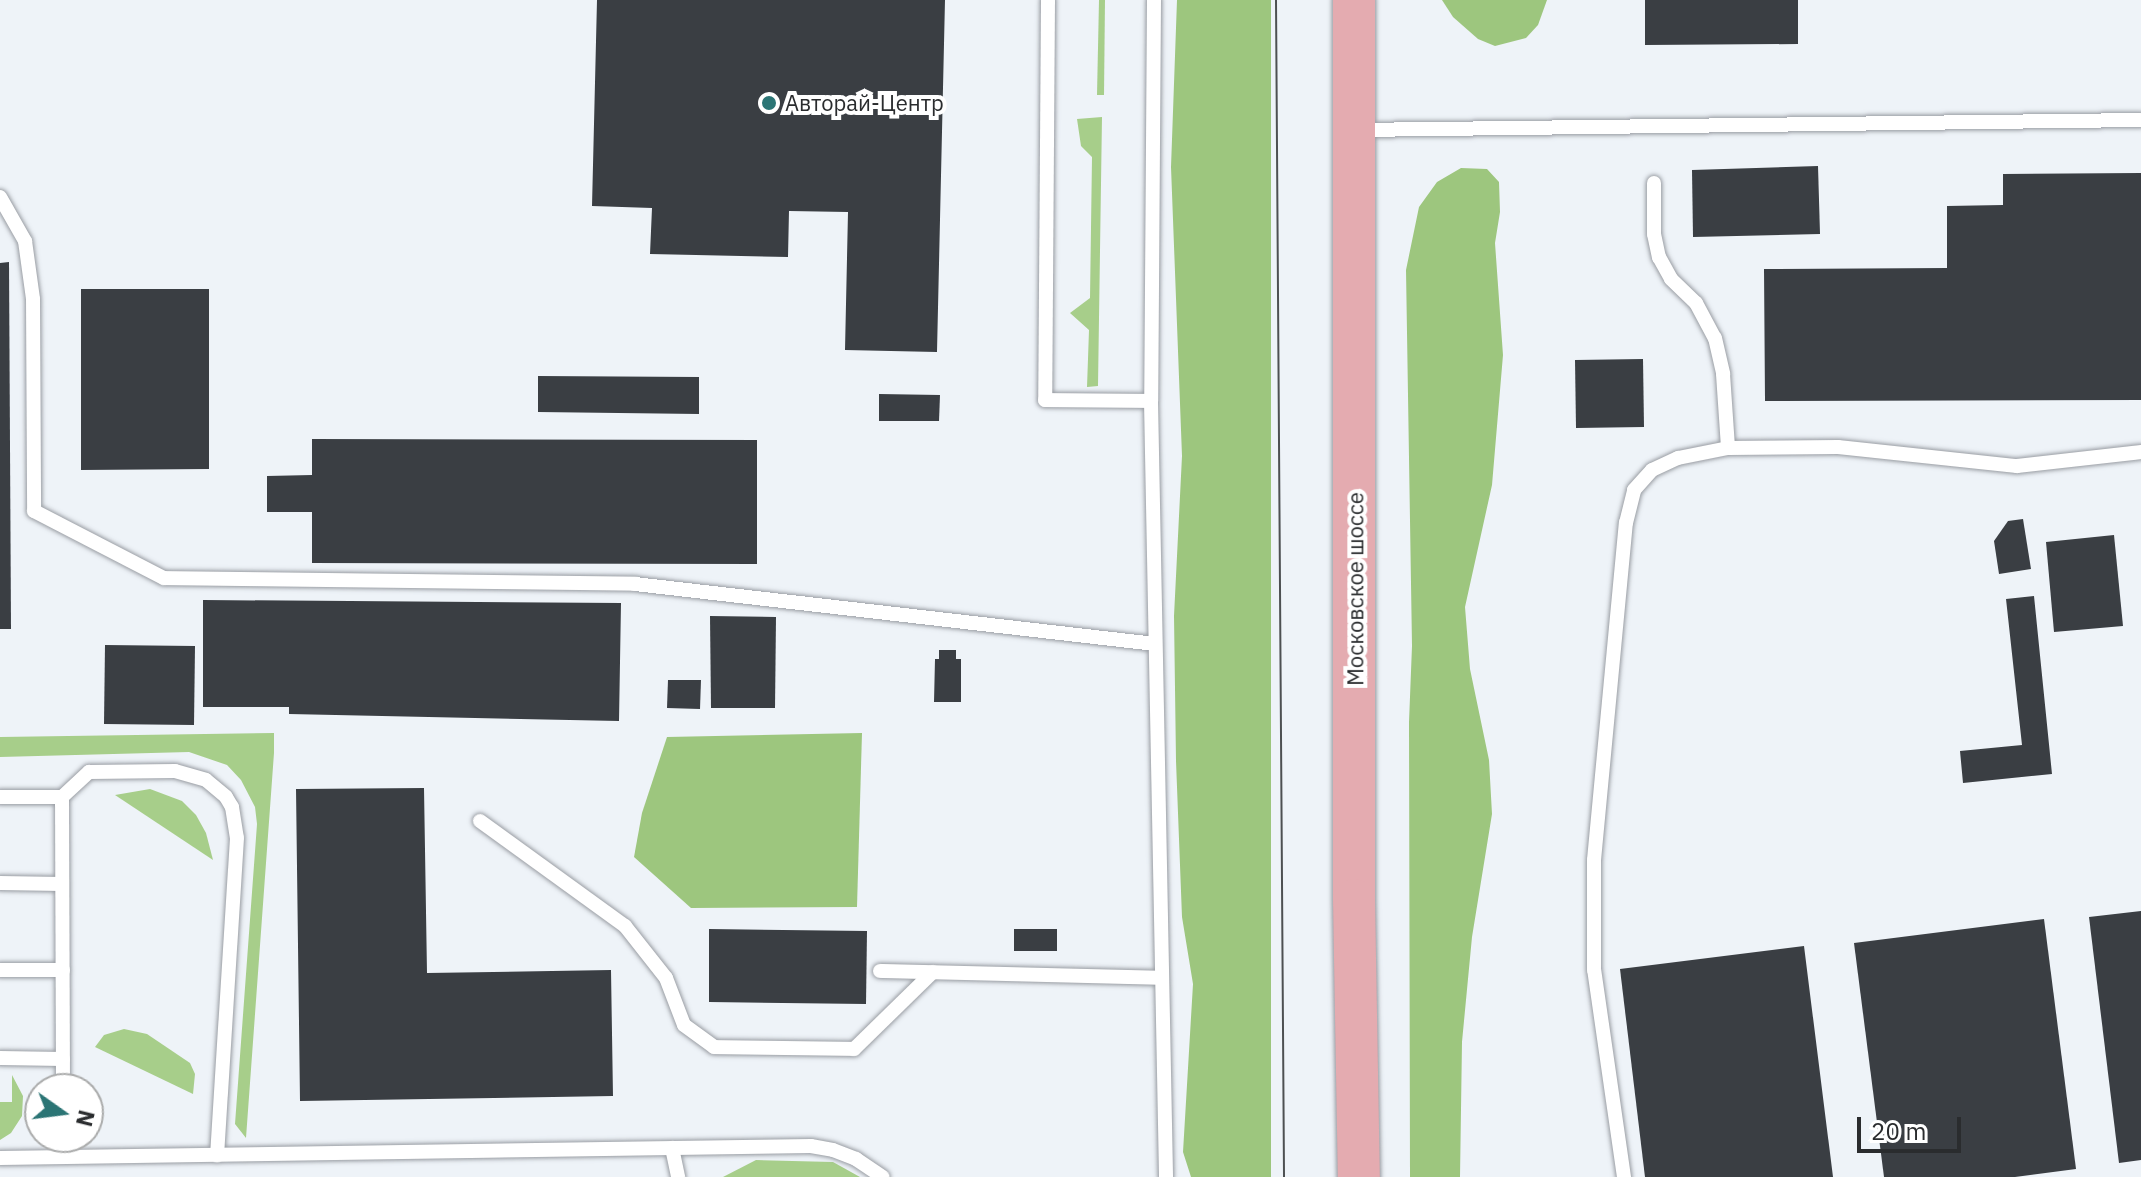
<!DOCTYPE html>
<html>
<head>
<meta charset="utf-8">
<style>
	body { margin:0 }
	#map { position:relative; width:2141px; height:1177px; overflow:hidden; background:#eef3f8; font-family:"IBM Plex Sans",sans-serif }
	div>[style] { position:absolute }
	.green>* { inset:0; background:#a7ce8a }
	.forest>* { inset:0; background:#9dc67e }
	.building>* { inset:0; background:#3a3e43 }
	.roads { filter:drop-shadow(0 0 2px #999da3) drop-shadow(0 0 2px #999da3) }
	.service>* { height:14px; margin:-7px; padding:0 7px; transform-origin:7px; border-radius:7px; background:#fff }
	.primary>* { height:42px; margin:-21px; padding:0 21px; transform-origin:21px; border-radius:21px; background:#e4abb0 }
	.tram>* { height:2px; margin:-1px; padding:0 1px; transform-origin:1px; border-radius:1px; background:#4d5052 }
	.dots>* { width:22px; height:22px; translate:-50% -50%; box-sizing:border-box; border:4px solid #fff; border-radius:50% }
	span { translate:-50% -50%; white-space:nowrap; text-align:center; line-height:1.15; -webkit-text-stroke:8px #fff; paint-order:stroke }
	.poi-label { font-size:22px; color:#2a2c2e }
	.left { translate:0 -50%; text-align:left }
	.street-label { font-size:22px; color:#2a2c2e }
	.north { position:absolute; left:24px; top:1073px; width:80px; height:80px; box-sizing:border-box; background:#fff; border:2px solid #aaabab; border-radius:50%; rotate:104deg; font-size:22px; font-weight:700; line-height:32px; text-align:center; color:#2a2c2e }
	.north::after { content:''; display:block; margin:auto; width:28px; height:36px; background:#2b7575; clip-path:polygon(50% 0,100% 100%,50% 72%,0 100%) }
	.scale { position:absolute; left:1857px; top:1117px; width:104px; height:36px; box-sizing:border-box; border:4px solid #2a2c2e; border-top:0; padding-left:10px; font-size:24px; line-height:28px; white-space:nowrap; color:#2a2c2e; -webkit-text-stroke:6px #fff; paint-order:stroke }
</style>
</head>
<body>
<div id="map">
	<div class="green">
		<i style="clip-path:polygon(1099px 0,1105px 0,1104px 95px,1097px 95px)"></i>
		<i style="clip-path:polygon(1102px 117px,1098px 386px,1087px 387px,1089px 330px,1070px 313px,1090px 298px,1092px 157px,1081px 146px,1077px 119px)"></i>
		<i style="clip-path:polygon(274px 733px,274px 753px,246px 1138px,235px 1124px,257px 824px,255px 807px,241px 780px,227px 765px,189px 752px,0 757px,0 737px)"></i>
		<i style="clip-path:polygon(150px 789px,182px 801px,196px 815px,206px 833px,213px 860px,115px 795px)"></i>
		<i style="clip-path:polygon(124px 1029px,147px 1034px,190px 1063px,195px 1074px,193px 1094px,95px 1047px,104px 1035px)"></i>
		<i style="clip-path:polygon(12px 1075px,23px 1096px,22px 1116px,11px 1133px,0 1140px,0 1102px,12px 1102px)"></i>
		<i style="clip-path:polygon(756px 1160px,833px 1162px,860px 1177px,723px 1177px)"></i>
	</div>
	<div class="forest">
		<i style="clip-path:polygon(1177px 0,1271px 0,1271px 1177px,1191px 1177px,1183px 1152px,1193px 984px,1182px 917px,1176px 761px,1174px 616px,1182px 456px,1171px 167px)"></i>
		<i style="clip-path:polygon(1442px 0,1547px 0,1538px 25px,1526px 38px,1495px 46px,1478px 39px,1453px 17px)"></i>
		<i style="clip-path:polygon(1461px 168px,1487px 169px,1499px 182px,1500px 212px,1495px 243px,1503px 355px,1492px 485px,1465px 607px,1470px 669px,1489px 760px,1492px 814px,1472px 937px,1462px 1042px,1460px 1177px,1410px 1177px,1409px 722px,1412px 646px,1406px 270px,1419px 207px,1437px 182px)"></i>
		<i style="clip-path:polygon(862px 733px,857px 907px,691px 908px,634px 857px,642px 813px,667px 737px)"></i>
	</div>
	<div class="building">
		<i style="clip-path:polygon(597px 0,945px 0,937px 352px,845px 350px,848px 212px,789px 211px,788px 257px,650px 254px,652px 208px,592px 206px)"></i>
		<i style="clip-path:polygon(1645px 0,1798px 0,1798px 44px,1645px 45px)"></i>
		<i style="clip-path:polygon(1818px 166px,1820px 234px,1693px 237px,1692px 170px)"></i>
		<i style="clip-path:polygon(2141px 173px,2141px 400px,1765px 401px,1764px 269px,1947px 268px,1947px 206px,2003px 205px,2003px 174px)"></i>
		<i style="clip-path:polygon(9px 262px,11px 629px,0 629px,0 263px)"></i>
		<i style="clip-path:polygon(81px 289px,209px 289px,209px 469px,81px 470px)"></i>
		<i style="clip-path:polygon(1643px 359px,1644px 427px,1576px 428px,1575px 360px)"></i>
		<i style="clip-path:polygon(538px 376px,699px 377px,699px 414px,538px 412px)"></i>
		<i style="clip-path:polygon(879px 394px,940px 395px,939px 421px,879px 421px)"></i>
		<i style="clip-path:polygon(312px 439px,757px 440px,757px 564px,312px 563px,312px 512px,267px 512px,267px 476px,312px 475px)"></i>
		<i style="clip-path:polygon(2023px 519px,2031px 569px,1999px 574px,1994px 541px,2008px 521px)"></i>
		<i style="clip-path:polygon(2114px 535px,2123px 626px,2054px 632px,2046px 542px)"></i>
		<i style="clip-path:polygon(2034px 596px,2052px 774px,1963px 783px,1960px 751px,2022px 745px,2006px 599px)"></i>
		<i style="clip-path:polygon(203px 600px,621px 603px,619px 721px,289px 714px,289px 707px,203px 707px)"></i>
		<i style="clip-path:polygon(710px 616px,776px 617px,775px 708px,711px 708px)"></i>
		<i style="clip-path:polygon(105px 645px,195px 646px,194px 725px,104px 724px)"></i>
		<i style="clip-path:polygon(939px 650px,956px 650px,956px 659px,961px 659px,961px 702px,934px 702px,935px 659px,939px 659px)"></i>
		<i style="clip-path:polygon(668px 680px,701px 680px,700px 709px,667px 708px)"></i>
		<i style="clip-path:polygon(424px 788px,427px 973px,611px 970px,613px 1096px,300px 1101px,296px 789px)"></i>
		<i style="clip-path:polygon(2141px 911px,2141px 1160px,2119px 1163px,2089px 917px)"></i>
		<i style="clip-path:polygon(2044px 919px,2076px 1169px,2015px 1177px,1884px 1177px,1854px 943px)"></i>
		<i style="clip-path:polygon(709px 929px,867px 931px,866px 1004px,709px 1002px)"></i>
		<i style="clip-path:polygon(1014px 929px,1057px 929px,1057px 951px,1014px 951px)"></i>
		<i style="clip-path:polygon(1804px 946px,1833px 1177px,1645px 1177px,1620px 969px)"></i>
	</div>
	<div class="roads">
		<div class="service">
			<i style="left:1048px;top:0;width:400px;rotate:90.4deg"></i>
			<i style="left:1045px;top:400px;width:106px;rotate:0.5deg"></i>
			<i style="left:1154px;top:0;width:401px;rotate:90.4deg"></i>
			<i style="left:1151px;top:401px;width:776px;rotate:88.89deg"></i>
			<i style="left:1356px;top:130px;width:785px;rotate:-0.73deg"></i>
			<i style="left:1654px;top:183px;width:51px;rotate:90deg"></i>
			<i style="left:1654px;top:234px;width:24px;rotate:78deg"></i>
			<i style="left:1659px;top:257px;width:25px;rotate:61deg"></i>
			<i style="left:1671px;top:279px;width:35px;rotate:44deg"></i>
			<i style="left:1696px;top:303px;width:40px;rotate:62deg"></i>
			<i style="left:1715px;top:338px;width:37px;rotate:77deg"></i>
			<i style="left:1723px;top:374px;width:74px;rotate:86.1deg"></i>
			<i style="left:0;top:197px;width:51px;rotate:60.4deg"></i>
			<i style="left:25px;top:241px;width:59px;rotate:82.1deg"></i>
			<i style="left:33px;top:299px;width:212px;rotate:89.7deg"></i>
			<i style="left:34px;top:511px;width:146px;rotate:27.3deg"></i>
			<i style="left:164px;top:578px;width:471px;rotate:0.7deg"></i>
			<i style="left:635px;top:584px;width:523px;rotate:6.58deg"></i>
			<i style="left:0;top:797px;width:62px"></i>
			<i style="left:62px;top:797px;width:37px;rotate:-43deg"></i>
			<i style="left:89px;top:772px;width:86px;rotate:-0.7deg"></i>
			<i style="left:175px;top:771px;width:32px;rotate:16deg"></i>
			<i style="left:206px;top:780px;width:26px;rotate:40deg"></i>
			<i style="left:226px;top:797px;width:12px;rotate:59deg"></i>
			<i style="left:232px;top:807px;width:31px;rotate:81deg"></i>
			<i style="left:237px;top:838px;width:318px;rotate:93.6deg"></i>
			<i style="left:62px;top:797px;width:292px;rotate:89.8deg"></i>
			<i style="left:480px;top:821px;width:179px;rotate:35.9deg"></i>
			<i style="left:625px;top:926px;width:66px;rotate:51.7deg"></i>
			<i style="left:666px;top:978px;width:50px;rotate:69deg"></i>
			<i style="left:684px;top:1025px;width:37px;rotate:36deg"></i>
			<i style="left:714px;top:1047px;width:140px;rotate:0.8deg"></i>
			<i style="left:854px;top:1049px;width:110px;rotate:-44.3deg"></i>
			<i style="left:0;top:883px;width:62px;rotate:0.9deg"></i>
			<i style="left:0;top:970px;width:63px"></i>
			<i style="left:880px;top:971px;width:282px;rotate:1.4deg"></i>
			<i style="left:0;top:1058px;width:63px;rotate:0.9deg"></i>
			<i style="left:63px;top:1137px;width:20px;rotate:90deg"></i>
			<i style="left:672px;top:1148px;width:30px;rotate:78deg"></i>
			<i style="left:0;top:1158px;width:811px;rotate:-0.85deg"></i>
			<i style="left:811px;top:1146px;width:22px;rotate:10deg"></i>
			<i style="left:833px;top:1150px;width:25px;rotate:21deg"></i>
			<i style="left:856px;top:1159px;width:32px;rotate:34deg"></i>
			<i style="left:1624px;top:1177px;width:209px;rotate:-98.2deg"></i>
			<i style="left:1594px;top:970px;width:110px;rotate:-90deg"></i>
			<i style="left:1594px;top:860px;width:339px;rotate:-84.6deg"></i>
			<i style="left:1626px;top:523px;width:34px;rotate:-76deg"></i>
			<i style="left:1634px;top:490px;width:27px;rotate:-48deg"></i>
			<i style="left:1652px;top:470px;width:29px;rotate:-25deg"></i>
			<i style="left:1678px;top:458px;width:51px;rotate:-11.3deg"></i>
			<i style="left:1728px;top:448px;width:110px;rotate:-0.5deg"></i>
			<i style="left:1838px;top:447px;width:180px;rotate:6.1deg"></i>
			<i style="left:2017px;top:466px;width:125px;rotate:-6.4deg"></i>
		</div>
		<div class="primary">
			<i style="left:1354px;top:0;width:900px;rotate:90deg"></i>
			<i style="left:1354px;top:900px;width:277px;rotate:89deg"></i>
		</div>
	</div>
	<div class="tram">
		<i style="left:1276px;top:0;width:1177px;rotate:89.61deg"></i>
	</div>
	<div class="dots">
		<i style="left:769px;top:103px;background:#2b7575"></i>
	</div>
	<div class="poi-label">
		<span class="left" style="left:785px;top:103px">Авторай-Центр</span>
	</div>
	<div class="street-label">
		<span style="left:1355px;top:589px;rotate:-90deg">Московское шоссе</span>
	</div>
	<div class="north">N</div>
	<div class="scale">20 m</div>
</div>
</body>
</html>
